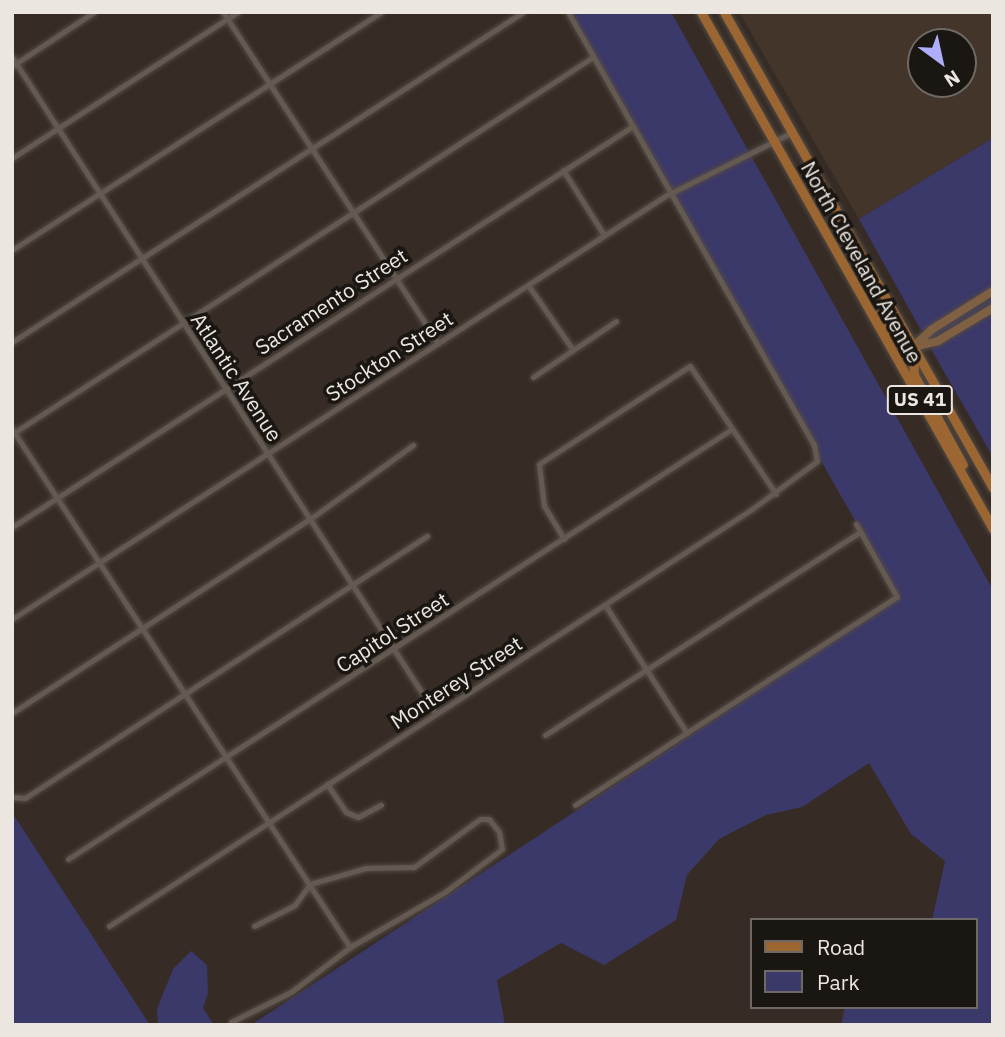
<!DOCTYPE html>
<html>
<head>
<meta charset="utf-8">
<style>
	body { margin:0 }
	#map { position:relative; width:1005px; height:1037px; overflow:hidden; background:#362c25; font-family:"IBM Plex Sans",sans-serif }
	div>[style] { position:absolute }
	.built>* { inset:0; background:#43352a }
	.green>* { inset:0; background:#3b386a }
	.roads { filter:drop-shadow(0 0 2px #534b45) drop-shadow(0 0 2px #534b45) }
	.street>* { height:5px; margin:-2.5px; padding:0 2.5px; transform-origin:2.5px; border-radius:2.5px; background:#645a52 }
	.secondary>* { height:8px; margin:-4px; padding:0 4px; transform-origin:4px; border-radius:4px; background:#806042 }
	.primary>* { height:9px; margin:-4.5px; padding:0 4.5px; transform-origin:4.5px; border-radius:4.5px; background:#9c6632 }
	span { translate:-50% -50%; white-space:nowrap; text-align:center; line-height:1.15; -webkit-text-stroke:7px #1a1612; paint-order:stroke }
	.shield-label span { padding:2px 5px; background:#1a1612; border:2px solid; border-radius:5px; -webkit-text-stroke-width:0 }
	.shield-label { font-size:19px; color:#ece6e1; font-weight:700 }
	.street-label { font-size:21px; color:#ece6e1 }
	.frame { position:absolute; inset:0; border:14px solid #ece6e1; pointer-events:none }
	.legend { position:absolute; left:750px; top:918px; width:228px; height:91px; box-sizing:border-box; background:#1a1612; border:2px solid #6e6965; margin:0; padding:9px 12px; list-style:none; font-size:21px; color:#ece6e1 }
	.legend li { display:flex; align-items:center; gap:14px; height:35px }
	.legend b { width:35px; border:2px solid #6e6965 }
	.north { position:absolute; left:907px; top:28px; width:70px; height:70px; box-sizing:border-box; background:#1a1612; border:2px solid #6e6965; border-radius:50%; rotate:147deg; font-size:19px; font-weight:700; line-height:28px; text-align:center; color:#ece6e1 }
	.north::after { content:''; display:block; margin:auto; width:24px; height:32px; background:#afaefa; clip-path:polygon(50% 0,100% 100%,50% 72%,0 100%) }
</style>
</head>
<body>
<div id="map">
	<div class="built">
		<i style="clip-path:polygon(evenodd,739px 12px,993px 12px,993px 138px,859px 219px,739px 12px,921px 42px,963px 42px,963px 84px,921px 84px,921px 42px)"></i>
	</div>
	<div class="green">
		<i style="clip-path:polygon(566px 12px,671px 12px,993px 590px,993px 1025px,841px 1025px,845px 1007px,975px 1007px,975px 920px,932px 920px,945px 861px,911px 834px,869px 763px,802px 807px,766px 815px,719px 839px,687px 875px,676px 920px,604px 965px,561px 943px,497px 980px,505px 1025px,251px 1025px,899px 598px)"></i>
		<i style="clip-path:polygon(993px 138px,993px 286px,922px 332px,859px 219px)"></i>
		<i style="clip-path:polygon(993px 296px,993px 303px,928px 342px,933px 333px)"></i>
		<i style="clip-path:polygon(993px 312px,993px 457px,931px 349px)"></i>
		<i style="clip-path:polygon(12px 813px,17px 820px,150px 1025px,12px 1025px)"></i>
		<i style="clip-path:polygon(191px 951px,207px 965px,208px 993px,203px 1008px,214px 1025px,158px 1025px,157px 1009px,173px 969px)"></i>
	</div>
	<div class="roads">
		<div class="street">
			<i style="left:223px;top:12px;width:395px;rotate:57deg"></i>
			<i style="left:12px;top:57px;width:781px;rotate:57.19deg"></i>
			<i style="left:12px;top:66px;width:98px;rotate:-33.4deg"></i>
			<i style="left:12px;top:158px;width:269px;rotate:-32.9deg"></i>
			<i style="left:563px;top:170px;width:77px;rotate:57.8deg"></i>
			<i style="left:12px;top:250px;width:439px;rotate:-32.8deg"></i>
			<i style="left:528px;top:285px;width:79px;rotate:55.3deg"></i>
			<i style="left:12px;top:342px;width:608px;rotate:-32.85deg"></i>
			<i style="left:533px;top:377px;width:100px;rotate:-34deg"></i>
			<i style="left:12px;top:429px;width:619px;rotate:56.88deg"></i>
			<i style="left:12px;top:434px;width:693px;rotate:-32.98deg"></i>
			<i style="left:12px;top:527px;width:739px;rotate:-32.85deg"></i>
			<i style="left:564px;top:539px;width:39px;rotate:-121deg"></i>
			<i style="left:544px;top:506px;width:42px;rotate:-96.8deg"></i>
			<i style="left:539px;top:464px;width:180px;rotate:-33deg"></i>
			<i style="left:690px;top:366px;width:154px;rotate:56.1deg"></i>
			<i style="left:605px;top:605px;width:152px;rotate:57.4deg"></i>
			<i style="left:12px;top:619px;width:778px;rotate:-32.93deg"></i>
			<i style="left:665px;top:196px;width:141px;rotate:-26.6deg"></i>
			<i style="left:12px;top:713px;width:356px;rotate:-33.1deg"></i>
			<i style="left:310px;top:519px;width:127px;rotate:-35.7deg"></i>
			<i style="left:545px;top:735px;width:375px;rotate:-32.8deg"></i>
			<i style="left:327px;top:784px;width:34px;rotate:56deg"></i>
			<i style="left:346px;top:812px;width:13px;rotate:23deg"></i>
			<i style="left:358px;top:817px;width:26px;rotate:-28deg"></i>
			<i style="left:12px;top:797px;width:13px;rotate:4deg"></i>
			<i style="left:25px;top:798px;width:480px;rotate:-33.1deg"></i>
			<i style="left:575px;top:805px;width:383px;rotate:-32.9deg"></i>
			<i style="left:897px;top:597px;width:84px;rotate:-119.3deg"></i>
			<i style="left:68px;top:859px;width:791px;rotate:-32.93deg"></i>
			<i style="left:109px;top:926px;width:766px;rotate:-32.96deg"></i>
			<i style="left:752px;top:509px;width:81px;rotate:-36.4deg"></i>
			<i style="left:817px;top:461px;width:16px;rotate:-101deg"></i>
			<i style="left:814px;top:445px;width:498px;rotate:-119.6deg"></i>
			<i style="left:231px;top:1022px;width:67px;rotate:-26.6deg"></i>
			<i style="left:291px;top:992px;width:74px;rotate:-37.3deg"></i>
			<i style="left:350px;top:947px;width:110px;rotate:-30.1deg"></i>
			<i style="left:445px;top:892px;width:71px;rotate:-37deg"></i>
			<i style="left:502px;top:849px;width:17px;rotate:-100deg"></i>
			<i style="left:499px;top:832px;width:16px;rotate:-128deg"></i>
			<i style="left:489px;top:819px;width:9px;rotate:180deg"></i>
			<i style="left:480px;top:819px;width:82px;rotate:144deg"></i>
			<i style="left:414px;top:867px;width:48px;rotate:178.8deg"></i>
			<i style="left:366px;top:868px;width:58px;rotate:164.1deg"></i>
			<i style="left:310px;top:884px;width:26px;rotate:126deg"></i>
			<i style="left:295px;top:905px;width:46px;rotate:152.9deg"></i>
		</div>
		<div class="secondary">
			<i style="left:913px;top:347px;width:25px;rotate:-43deg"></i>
			<i style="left:931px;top:330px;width:73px;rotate:-32.2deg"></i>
			<i style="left:913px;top:347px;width:26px;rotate:-13deg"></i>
			<i style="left:938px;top:341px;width:64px;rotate:-31deg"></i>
		</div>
		<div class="primary">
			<i style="left:701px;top:12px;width:594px;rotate:60.54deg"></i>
			<i style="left:724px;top:12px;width:547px;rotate:60.53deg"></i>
			<i style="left:878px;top:315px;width:34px;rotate:54deg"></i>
			<i style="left:898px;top:343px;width:16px;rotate:15deg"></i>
			<i style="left:913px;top:347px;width:28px;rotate:88deg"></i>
			<i style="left:914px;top:375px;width:102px;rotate:61.4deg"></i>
		</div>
	</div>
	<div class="shield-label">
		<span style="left:920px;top:400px">US 41</span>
	</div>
	<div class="street-label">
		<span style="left:862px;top:262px;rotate:61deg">North Cleveland Avenue</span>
		<span style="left:331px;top:301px;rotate:-33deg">Sacramento Street</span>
		<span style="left:389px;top:356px;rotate:-33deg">Stockton Street</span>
		<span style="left:237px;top:377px;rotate:57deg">Atlantic Avenue</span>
		<span style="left:392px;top:632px;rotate:-33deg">Capitol Street</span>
		<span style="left:456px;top:682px;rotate:-33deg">Monterey Street</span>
	</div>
	<div class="frame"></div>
	<ul class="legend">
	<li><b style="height:9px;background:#9c6632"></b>Road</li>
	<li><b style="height:19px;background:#3b386a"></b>Park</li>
	</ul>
	<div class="north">N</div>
</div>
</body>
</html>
